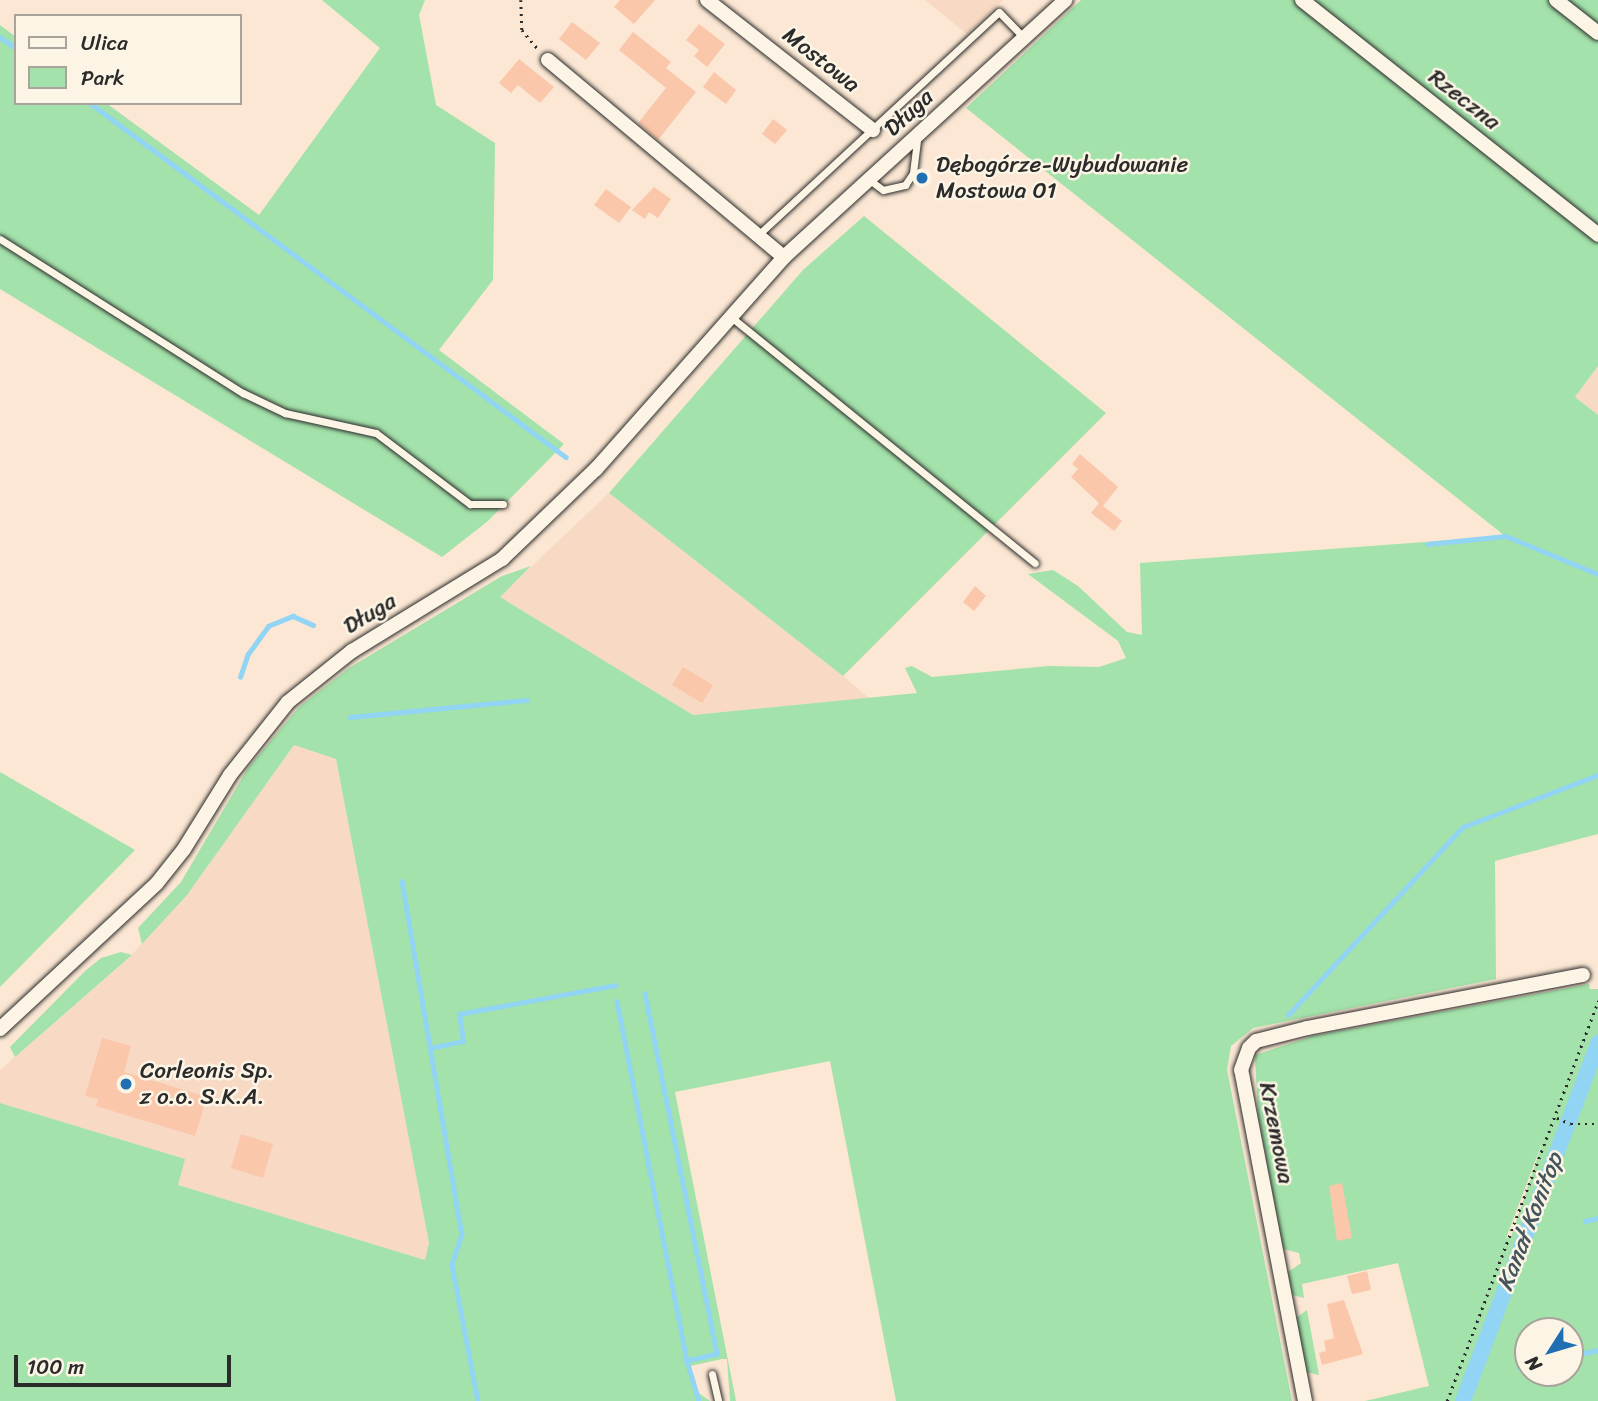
<!DOCTYPE html>
<html>
<head>
<meta charset="utf-8">
<style>
	body { margin:0 }
	#map { position:relative; width:1598px; height:1401px; overflow:hidden; background:#fbe7d3; font-family:Sriracha,sans-serif }
	div>[style] { position:absolute }
	.built>* { inset:0; background:#f7d9c4 }
	.green>* { inset:0; background:#a3e2aa }
	.stream>* { height:4.5px; margin:-2.25px; padding:0 2.25px; transform-origin:2.25px; border-radius:2.25px; background:#91d4f3 }
	.canal>* { height:16px; margin:-8px; padding:0 8px; transform-origin:8px; border-radius:8px; background:#91d4f3 }
	.building>* { inset:0; background:#fac7aa }
	.path>* { height:2.5px; margin-top:-1.25px; transform-origin:0; background:repeating-linear-gradient(90deg,#2b2b2b 0 2px,transparent 0 7px) }
	.roads { filter:drop-shadow(0 0 2px #2b2b2b) drop-shadow(0 0 2px #2b2b2b) }
	.service>* { height:7px; margin:-3.5px; padding:0 3.5px; transform-origin:3.5px; border-radius:3.5px; background:#fcf5e5 }
	.minor>* { height:14px; margin:-7px; padding:0 7px; transform-origin:7px; border-radius:7px; background:#fcf5e5 }
	.dots>* { width:19px; height:19px; translate:-50% -50%; box-sizing:border-box; border:4px solid #fcf5e5; border-radius:50% }
	span { translate:-50% -50%; white-space:nowrap; text-align:center; line-height:1.15; -webkit-text-stroke:5px #fcf5e5; paint-order:stroke }
	.street-label { font-size:23px; color:#2b2b2b }
	.poi-label { font-size:23px; color:#2b2b2b }
	.left { translate:0 -50%; text-align:left }
	.water-label { font-size:24px; color:#44555d; font-style:italic }
	.legend { position:absolute; left:14px; top:14px; width:228px; height:91px; box-sizing:border-box; background:#fcf5e5; border:2px solid #a8a49b; margin:0; padding:9px 12px; list-style:none; font-size:21px; color:#2b2b2b }
	.legend li { display:flex; align-items:center; gap:14px; height:35px }
	.legend b { width:35px; border:2px solid #a8a49b }
	.north { position:absolute; left:1514px; top:1317px; width:70px; height:70px; box-sizing:border-box; background:#fcf5e5; border:2px solid #a8a49b; border-radius:50%; rotate:233deg; font-size:19px; font-weight:700; line-height:28px; text-align:center; color:#2b2b2b }
	.north::after { content:''; display:block; margin:auto; width:24px; height:32px; background:#1f6fb2; clip-path:polygon(50% 0,100% 100%,50% 72%,0 100%) }
	.scale { position:absolute; left:14px; top:1355px; width:217px; height:32px; box-sizing:border-box; border:4px solid #2b2b2b; border-top:0; padding-left:9px; font-size:21px; line-height:24px; white-space:nowrap; color:#2b2b2b; -webkit-text-stroke:5px #fcf5e5; paint-order:stroke }
</style>
</head>
<body>
<div id="map">
	<div class="built">
		<i style="clip-path:polygon(925px 0,1003px 0,967px 34px)"></i>
		<i style="clip-path:polygon(1598px 366px,1598px 415px,1575px 397px)"></i>
		<i style="clip-path:polygon(609px 493px,843px 676px,869px 698px,693px 715px,499px 597px)"></i>
		<i style="clip-path:polygon(294px 745px,336px 759px,429px 1243px,425px 1260px,177px 1185px,184px 1159px,0 1103px,0 1070px,127px 960px,187px 895px)"></i>
	</div>
	<div class="green">
		<i style="clip-path:polygon(322px 0,425px 0,419px 15px,436px 105px,495px 143px,493px 280px,439px 350px,564px 444px,488px 521px,442px 557px,0 289px,0 25px,16px 37px,16px 103px,106px 103px,259px 215px,380px 48px)"></i>
		<i style="clip-path:polygon(1081px 0,1598px 0,1598px 366px,1575px 397px,1598px 415px,1598px 834px,1495px 861px,1496px 979px,1253px 1028px,1231px 1046px,1227px 1070px,1292px 1401px,896px 1401px,830px 1061px,675px 1092px,736px 1401px,730px 1401px,727px 1359px,722px 1359px,690px 1366px,696px 1391px,710px 1401px,0 1401px,0 1103px,185px 1159px,178px 1185px,425px 1260px,429px 1243px,336px 759px,294px 745px,187px 895px,142px 944px,138px 928px,181px 882px,248px 768px,299px 707px,349px 668px,502px 576px,531px 566px,500px 597px,693px 715px,917px 693px,905px 668px,912px 666px,932px 677px,1049px 666px,1099px 667px,1126px 658px,1118px 641px,1028px 574px,1053px 570px,1078px 586px,1127px 632px,1142px 635px,1140px 563px,1505px 536px,966px 108px)"></i>
		<i style="clip-path:polygon(864px 216px,1106px 413px,843px 676px,609px 493px,803px 270px)"></i>
		<i style="clip-path:polygon(0 772px,135px 850px,0 987px)"></i>
		<i style="clip-path:polygon(121px 952px,132px 955px,15px 1057px,10px 1047px,85px 971px,101px 958px)"></i>
		<i style="clip-path:polygon(evenodd,1589px 984px,1590px 989px,1598px 989px,1598px 1401px,1365px 1401px,1429px 1386px,1398px 1263px,1302px 1284px,1304px 1298px,1292px 1295px,1288px 1272px,1301px 1263px,1299px 1253px,1283px 1249px,1258px 1115px,1255px 1055px,1313px 1036px,1589px 984px,1544px 1138px,1511px 1237px,1506px 1238px,1544px 1138px,1589px 984px,1528px 1331px,1570px 1331px,1570px 1373px,1528px 1373px,1528px 1331px)"></i>
		<i style="clip-path:polygon(1307px 1310px,1319px 1375px,1306px 1372px,1296px 1318px)"></i>
	</div>
	<div class="stream">
		<i style="left:0;top:37px;width:19px;rotate:35deg"></i>
		<i style="left:90px;top:103px;width:593px;rotate:36.64deg"></i>
		<i style="left:1427px;top:544px;width:79px;rotate:-5.8deg"></i>
		<i style="left:1506px;top:536px;width:100px;rotate:22.4deg"></i>
		<i style="left:240px;top:677px;width:24px;rotate:-71deg"></i>
		<i style="left:248px;top:654px;width:34px;rotate:-54deg"></i>
		<i style="left:268px;top:626px;width:27px;rotate:-22deg"></i>
		<i style="left:293px;top:616px;width:22px;rotate:24deg"></i>
		<i style="left:350px;top:717px;width:177px;rotate:-5.5deg"></i>
		<i style="left:402px;top:881px;width:358px;rotate:80.4deg"></i>
		<i style="left:462px;top:1234px;width:33px;rotate:108deg"></i>
		<i style="left:452px;top:1265px;width:138px;rotate:79.2deg"></i>
		<i style="left:645px;top:993px;width:368px;rotate:78.7deg"></i>
		<i style="left:717px;top:1354px;width:31px;rotate:167deg"></i>
		<i style="left:687px;top:1361px;width:42px;rotate:73.3deg"></i>
		<i style="left:617px;top:1001px;width:367px;rotate:79deg"></i>
		<i style="left:1288px;top:1015px;width:257px;rotate:-47.1deg"></i>
		<i style="left:1463px;top:827px;width:145px;rotate:-21.1deg"></i>
		<i style="left:430px;top:1048px;width:34px;rotate:-12deg"></i>
		<i style="left:463px;top:1041px;width:27px;rotate:-98deg"></i>
		<i style="left:459px;top:1014px;width:159px;rotate:-10.5deg"></i>
		<i style="left:1585px;top:1221px;width:13px;rotate:-13deg"></i>
		<i style="left:1570px;top:1356px;width:29px;rotate:-12deg"></i>
		<i style="left:1519px;top:1367px;width:9px;rotate:-13deg"></i>
	</div>
	<div class="canal">
		<i style="left:1463px;top:1401px;width:383px;rotate:-69.3deg"></i>
	</div>
	<div class="building">
		<i style="clip-path:polygon(620px 0,655px 0,634px 24px,614px 7px)"></i>
		<i style="clip-path:polygon(572px 22px,600px 43px,586px 60px,559px 39px)"></i>
		<i style="clip-path:polygon(699px 24px,725px 44px,707px 67px,694px 56px,699px 50px,686px 40px)"></i>
		<i style="clip-path:polygon(633px 32px,671px 62px,666px 68px,696px 92px,658px 140px,638px 123px,666px 88px,619px 50px)"></i>
		<i style="clip-path:polygon(519px 59px,554px 87px,540px 103px,518px 85px,511px 93px,499px 83px)"></i>
		<i style="clip-path:polygon(714px 72px,736px 90px,726px 104px,703px 87px)"></i>
		<i style="clip-path:polygon(773px 119px,787px 130px,775px 144px,762px 134px)"></i>
		<i style="clip-path:polygon(654px 187px,671px 199px,658px 218px,649px 212px,645px 219px,632px 210px)"></i>
		<i style="clip-path:polygon(606px 189px,631px 207px,619px 223px,594px 205px)"></i>
		<i style="clip-path:polygon(1080px 454px,1118px 487px,1103px 506px,1122px 521px,1114px 531px,1091px 513px,1099px 503px,1071px 477px,1078px 469px,1072px 464px)"></i>
		<i style="clip-path:polygon(975px 586px,986px 596px,974px 611px,963px 602px)"></i>
		<i style="clip-path:polygon(683px 667px,713px 685px,702px 703px,672px 685px)"></i>
		<i style="clip-path:polygon(102px 1038px,131px 1046px,124px 1072px,207px 1097px,195px 1136px,96px 1106px,98px 1099px,85px 1096px)"></i>
		<i style="clip-path:polygon(241px 1134px,273px 1144px,263px 1178px,231px 1168px)"></i>
		<i style="clip-path:polygon(1342px 1183px,1352px 1238px,1337px 1241px,1329px 1186px)"></i>
		<i style="clip-path:polygon(1367px 1271px,1371px 1290px,1352px 1294px,1347px 1276px)"></i>
		<i style="clip-path:polygon(1344px 1300px,1363px 1354px,1322px 1365px,1319px 1353px,1326px 1351px,1324px 1341px,1334px 1338px,1327px 1304px)"></i>
	</div>
	<div class="path">
		<i style="left:521px;top:0;width:30px;rotate:88deg"></i>
		<i style="left:522px;top:30px;width:26px;rotate:50deg"></i>
		<i style="left:1557px;top:1118px;width:15px;rotate:23deg"></i>
		<i style="left:1571px;top:1124px;width:27px"></i>
		<i style="left:1447px;top:1401px;width:428px;rotate:-69.3deg"></i>
	</div>
	<div class="roads">
		<div class="service">
			<i style="left:871px;top:181px;width:15px;rotate:37deg"></i>
			<i style="left:883px;top:190px;width:23px;rotate:-13deg"></i>
			<i style="left:905px;top:185px;width:14px;rotate:-56deg"></i>
			<i style="left:913px;top:173px;width:34px;rotate:-83deg"></i>
			<i style="left:758px;top:235px;width:328px;rotate:-42.8deg"></i>
			<i style="left:999px;top:12px;width:35px;rotate:46deg"></i>
			<i style="left:0;top:239px;width:288px;rotate:32.4deg"></i>
			<i style="left:243px;top:393px;width:47px;rotate:25.5deg"></i>
			<i style="left:285px;top:413px;width:93px;rotate:12.4deg"></i>
			<i style="left:376px;top:433px;width:118px;rotate:37.1deg"></i>
			<i style="left:470px;top:504px;width:33px"></i>
			<i style="left:731px;top:317px;width:391px;rotate:39deg"></i>
			<i style="left:712px;top:1374px;width:28px;rotate:77deg"></i>
		</div>
		<div class="minor">
			<i style="left:707px;top:0;width:211px;rotate:38.1deg"></i>
			<i style="left:1302px;top:0;width:378px;rotate:38.4deg"></i>
			<i style="left:1556px;top:0;width:53px;rotate:38.2deg"></i>
			<i style="left:548px;top:60px;width:307px;rotate:39.9deg"></i>
			<i style="left:0;top:1029px;width:214px;rotate:-42.9deg"></i>
			<i style="left:157px;top:883px;width:43px;rotate:-51.5deg"></i>
			<i style="left:184px;top:849px;width:87px;rotate:-58.1deg"></i>
			<i style="left:230px;top:775px;width:93px;rotate:-51.5deg"></i>
			<i style="left:288px;top:702px;width:82px;rotate:-38.6deg"></i>
			<i style="left:352px;top:651px;width:176px;rotate:-31.5deg"></i>
			<i style="left:502px;top:559px;width:130px;rotate:-43.8deg"></i>
			<i style="left:596px;top:469px;width:283px;rotate:-48.4deg"></i>
			<i style="left:784px;top:257px;width:381px;rotate:-42.4deg"></i>
			<i style="left:1305px;top:1401px;width:337px;rotate:-100.9deg"></i>
			<i style="left:1241px;top:1070px;width:23px;rotate:-70deg"></i>
			<i style="left:1249px;top:1048px;width:10px;rotate:-45deg"></i>
			<i style="left:1256px;top:1041px;width:53px;rotate:-14.3deg"></i>
			<i style="left:1307px;top:1028px;width:281px;rotate:-10.9deg"></i>
		</div>
	</div>
	<div class="dots">
		<i style="left:922px;top:178px;background:#1f6fb2"></i>
		<i style="left:126px;top:1084px;background:#1f6fb2"></i>
	</div>
	<div class="street-label">
		<span style="left:821px;top:60px;rotate:38deg">Mostowa</span>
		<span style="left:1464px;top:100px;rotate:38deg">Rzeczna</span>
		<span style="left:909px;top:113px;rotate:-43deg">Długa</span>
		<span style="left:370px;top:614px;rotate:-31deg">Długa</span>
		<span style="left:1276px;top:1133px;rotate:79deg">Krzemowa</span>
	</div>
	<div class="poi-label">
		<span class="left" style="left:936px;top:178px">Dębogórze-Wybudowanie<br>Mostowa 01</span>
		<span class="left" style="left:140px;top:1084px">Corleonis Sp.<br>z o.o. S.K.A.</span>
	</div>
	<div class="water-label">
		<span style="left:1530px;top:1222px;rotate:-69deg">Kanał Konitop</span>
	</div>
	<ul class="legend">
	<li><b style="height:9px;background:#fcf5e5"></b>Ulica</li>
	<li><b style="height:19px;background:#a3e2aa"></b>Park</li>
	</ul>
	<div class="north">N</div>
	<div class="scale">100 m</div>
</div>
</body>
</html>
